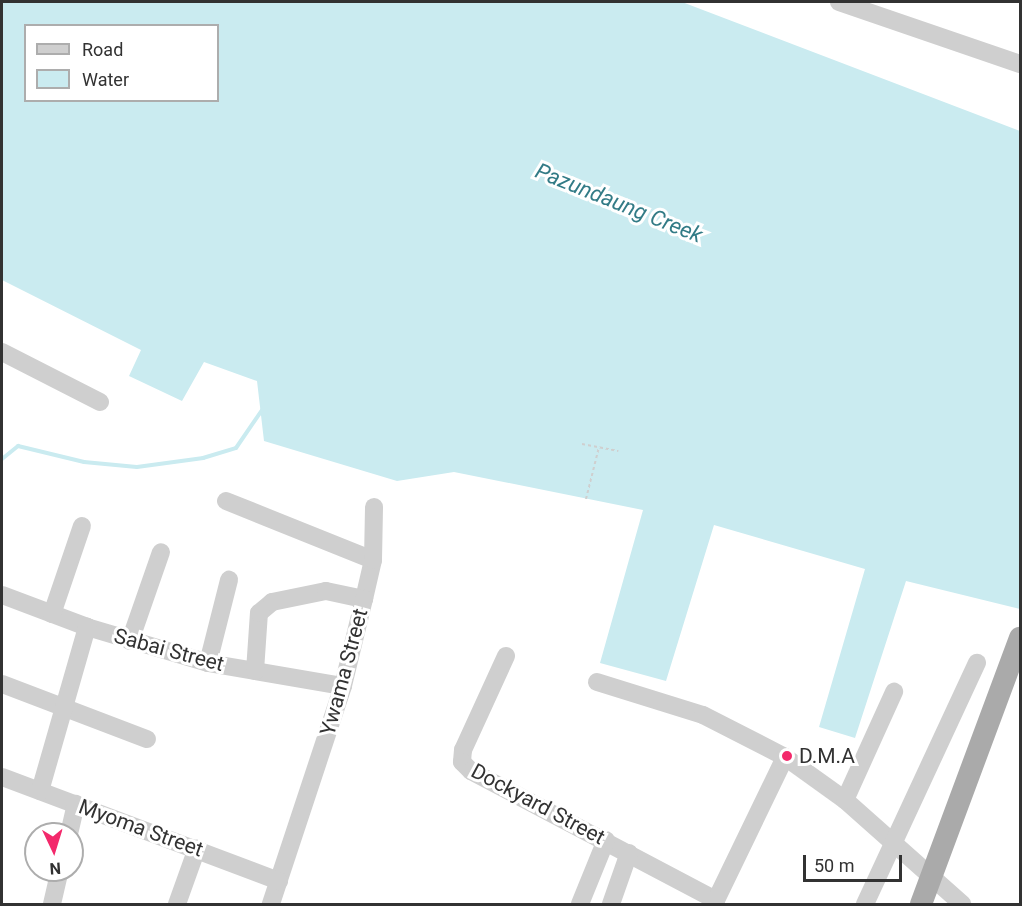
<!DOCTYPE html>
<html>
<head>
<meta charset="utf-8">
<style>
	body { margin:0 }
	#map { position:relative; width:1022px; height:906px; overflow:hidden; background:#fff; font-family:Roboto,sans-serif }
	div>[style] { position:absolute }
	.water>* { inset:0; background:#caebf0 }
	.stream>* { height:4px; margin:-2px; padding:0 2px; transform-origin:2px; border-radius:2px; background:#caebf0 }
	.path>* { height:2px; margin-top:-1px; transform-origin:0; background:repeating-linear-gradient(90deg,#cfcfcf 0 3px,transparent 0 6px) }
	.minor>* { height:18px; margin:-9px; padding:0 9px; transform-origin:9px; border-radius:9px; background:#cfcfcf }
	.major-bridge>* { height:22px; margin:-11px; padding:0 11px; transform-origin:11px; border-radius:11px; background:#aaa }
	.dots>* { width:16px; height:16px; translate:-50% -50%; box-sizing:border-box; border:3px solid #fff; border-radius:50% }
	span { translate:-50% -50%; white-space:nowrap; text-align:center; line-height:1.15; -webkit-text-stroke:6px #fff; paint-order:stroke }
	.street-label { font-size:21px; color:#323232 }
	.poi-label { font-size:21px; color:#323232 }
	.left { translate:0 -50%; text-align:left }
	.water-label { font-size:22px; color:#327b86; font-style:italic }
	.frame { position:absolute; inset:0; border:3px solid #323232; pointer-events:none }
	.legend { position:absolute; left:24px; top:24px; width:195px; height:78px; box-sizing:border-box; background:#fff; border:2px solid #adadad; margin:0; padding:8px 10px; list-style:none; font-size:18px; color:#323232 }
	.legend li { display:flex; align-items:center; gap:12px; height:30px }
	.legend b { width:30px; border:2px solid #adadad }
	.north { position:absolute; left:24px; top:822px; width:60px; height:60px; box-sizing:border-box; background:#fff; border:2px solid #adadad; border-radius:50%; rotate:176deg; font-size:16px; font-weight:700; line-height:24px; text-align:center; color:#323232 }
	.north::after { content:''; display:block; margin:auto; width:21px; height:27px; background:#f3296b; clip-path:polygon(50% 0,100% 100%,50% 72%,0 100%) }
	.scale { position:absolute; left:803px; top:855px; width:99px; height:27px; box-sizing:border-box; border:3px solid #323232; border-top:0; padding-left:8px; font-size:18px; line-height:21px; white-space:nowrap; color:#323232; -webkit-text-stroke:4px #fff; paint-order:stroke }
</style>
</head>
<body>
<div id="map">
	<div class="water">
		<i style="clip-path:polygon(evenodd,2px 2px,682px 2px,1020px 131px,1020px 609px,906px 581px,855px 738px,819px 727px,865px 569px,714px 525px,666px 681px,600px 663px,643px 510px,454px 472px,397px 481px,264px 441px,257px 381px,204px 362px,182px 401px,129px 376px,141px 350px,2px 280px,2px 2px,26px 26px,218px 26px,218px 100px,26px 100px,26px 26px)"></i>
	</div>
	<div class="stream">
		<i style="left:2px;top:459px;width:21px;rotate:-39deg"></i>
		<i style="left:18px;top:446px;width:68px;rotate:13.6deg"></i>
		<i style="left:84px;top:462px;width:53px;rotate:5.4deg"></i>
		<i style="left:137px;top:467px;width:67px;rotate:-7.8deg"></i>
		<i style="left:203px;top:458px;width:34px;rotate:-17deg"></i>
		<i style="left:236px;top:448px;width:46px;rotate:-55.6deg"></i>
	</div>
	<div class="path">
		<i style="left:582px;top:444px;width:37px;rotate:11deg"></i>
		<i style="left:586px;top:499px;width:54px;rotate:-76deg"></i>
	</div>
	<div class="minor">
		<i style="left:839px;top:2px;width:191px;rotate:18.9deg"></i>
		<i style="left:2px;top:352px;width:110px;rotate:27deg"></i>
		<i style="left:226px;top:501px;width:158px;rotate:21.9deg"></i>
		<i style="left:2px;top:595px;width:91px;rotate:20.6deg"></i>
		<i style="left:87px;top:627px;width:126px;rotate:16.6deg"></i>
		<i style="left:208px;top:663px;width:137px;rotate:9.7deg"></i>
		<i style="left:364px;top:599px;width:40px;rotate:-77deg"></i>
		<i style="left:373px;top:560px;width:53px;rotate:-88.9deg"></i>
		<i style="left:52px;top:614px;width:93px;rotate:-71.2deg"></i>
		<i style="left:130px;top:641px;width:94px;rotate:-70.8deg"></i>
		<i style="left:506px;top:656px;width:103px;rotate:114.6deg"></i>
		<i style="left:463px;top:750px;width:12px;rotate:95deg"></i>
		<i style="left:462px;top:762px;width:13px;rotate:45deg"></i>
		<i style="left:471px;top:771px;width:277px;rotate:27.8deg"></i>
		<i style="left:716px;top:900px;width:4px;rotate:117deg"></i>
		<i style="left:208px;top:663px;width:86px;rotate:-75.8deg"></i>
		<i style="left:255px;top:671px;width:58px;rotate:-86.1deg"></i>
		<i style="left:259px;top:613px;width:17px;rotate:-40deg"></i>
		<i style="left:272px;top:602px;width:55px;rotate:-11.5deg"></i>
		<i style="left:326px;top:591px;width:39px;rotate:12deg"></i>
		<i style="left:364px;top:599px;width:89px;rotate:103.6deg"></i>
		<i style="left:343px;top:686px;width:230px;rotate:108.3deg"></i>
		<i style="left:597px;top:682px;width:111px;rotate:17.3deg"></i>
		<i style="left:703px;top:715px;width:92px;rotate:27.1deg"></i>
		<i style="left:785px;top:757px;width:74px;rotate:35.6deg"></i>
		<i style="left:845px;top:800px;width:157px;rotate:41.6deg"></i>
		<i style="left:2px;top:684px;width:155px;rotate:20.8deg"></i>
		<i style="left:2px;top:777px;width:296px;rotate:20.6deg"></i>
		<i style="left:40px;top:791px;width:171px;rotate:-74deg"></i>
		<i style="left:845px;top:800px;width:119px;rotate:-65.6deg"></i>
		<i style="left:69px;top:834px;width:31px;rotate:-77deg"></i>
		<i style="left:716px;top:900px;width:159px;rotate:-64.2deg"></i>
		<i style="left:52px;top:904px;width:35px;rotate:-77deg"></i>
		<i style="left:177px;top:904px;width:59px;rotate:-70.3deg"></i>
		<i style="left:580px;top:904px;width:69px;rotate:-67.9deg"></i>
		<i style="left:611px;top:904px;width:54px;rotate:-70.6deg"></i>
		<i style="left:865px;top:904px;width:266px;rotate:-65.1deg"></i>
	</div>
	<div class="major-bridge">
		<i style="left:921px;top:904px;width:284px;rotate:-69.6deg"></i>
	</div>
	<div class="dots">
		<i style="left:787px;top:756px;background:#f3296b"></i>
	</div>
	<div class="street-label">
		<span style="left:169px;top:650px;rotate:15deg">Sabai Street</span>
		<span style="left:344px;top:672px;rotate:-75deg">Ywama Street</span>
		<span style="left:538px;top:804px;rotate:28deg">Dockyard Street</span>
		<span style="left:141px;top:828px;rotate:20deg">Myoma Street</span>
	</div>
	<div class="poi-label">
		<span class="left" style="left:799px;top:756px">D.M.A</span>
	</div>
	<div class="water-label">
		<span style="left:619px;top:203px;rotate:22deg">Pazundaung Creek</span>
	</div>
	<div class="frame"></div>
	<ul class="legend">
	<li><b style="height:8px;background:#cfcfcf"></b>Road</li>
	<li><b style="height:16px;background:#caebf0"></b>Water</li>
	</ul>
	<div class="north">N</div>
	<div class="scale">50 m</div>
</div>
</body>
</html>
